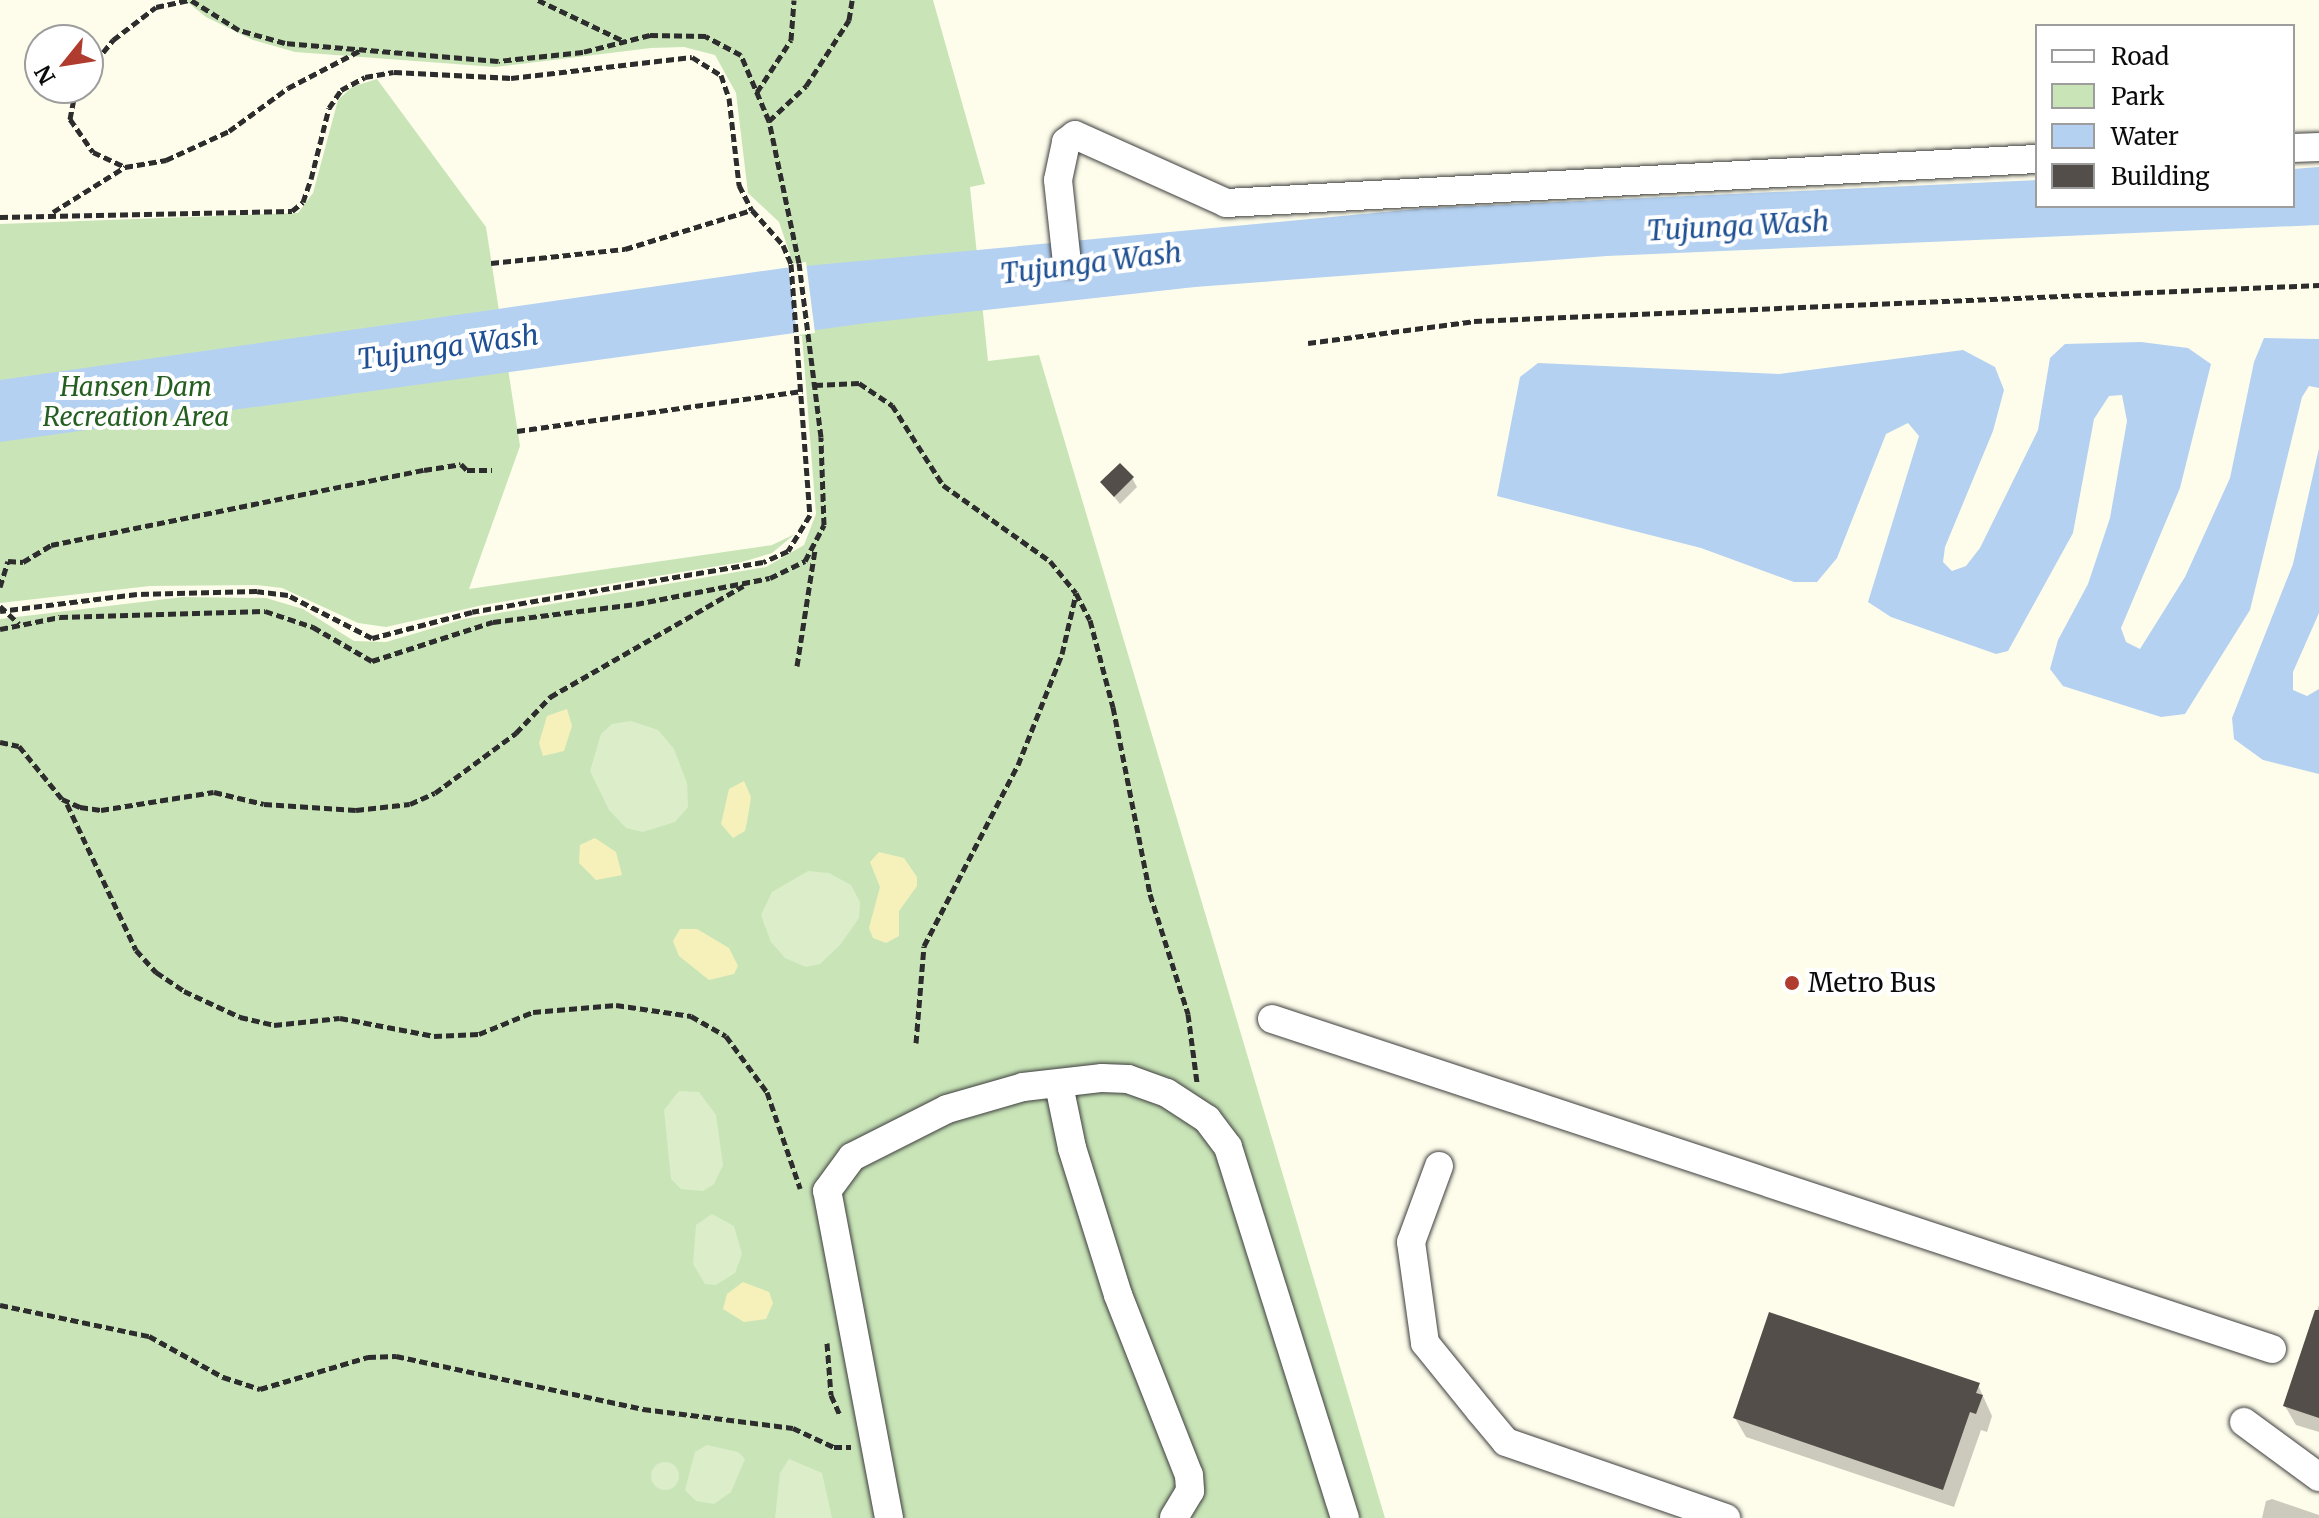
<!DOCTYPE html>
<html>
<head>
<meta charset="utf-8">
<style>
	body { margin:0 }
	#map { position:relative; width:2319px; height:1518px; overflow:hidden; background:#fefdeb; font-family:Merriweather,serif }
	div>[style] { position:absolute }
	.green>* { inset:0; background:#c9e5b8 }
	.sand>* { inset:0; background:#f6f1bb }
	.pitch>* { inset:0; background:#dbedc9 }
	.round { border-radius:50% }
	.water>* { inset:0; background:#b4d1f1 }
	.pier>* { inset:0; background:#fefdeb }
	.shadow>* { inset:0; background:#0003 }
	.building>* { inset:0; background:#534e49 }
	.path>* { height:5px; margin-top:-2.5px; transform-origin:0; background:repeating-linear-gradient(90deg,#2d2d2d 0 8px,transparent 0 12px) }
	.roads { filter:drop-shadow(0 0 2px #3e3e3e) drop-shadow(0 0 2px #3e3e3e) }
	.minor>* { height:28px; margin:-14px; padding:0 14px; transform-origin:14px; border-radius:14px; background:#fff }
	.dots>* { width:22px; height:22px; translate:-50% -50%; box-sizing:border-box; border:4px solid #fff; border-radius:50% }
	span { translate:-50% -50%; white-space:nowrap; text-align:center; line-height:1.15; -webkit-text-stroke:8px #fff; paint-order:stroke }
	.park-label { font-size:26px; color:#255e21; font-style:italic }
	.poi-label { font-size:26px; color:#0b0b0b }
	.left { translate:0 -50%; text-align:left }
	.water-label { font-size:28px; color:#1f5093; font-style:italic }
	.legend { position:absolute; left:2035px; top:24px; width:260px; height:184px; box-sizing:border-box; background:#fff; border:2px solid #9d9d9d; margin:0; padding:10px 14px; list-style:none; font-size:24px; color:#0b0b0b }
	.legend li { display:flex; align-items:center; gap:16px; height:40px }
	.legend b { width:40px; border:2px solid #9d9d9d }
	.north { position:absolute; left:24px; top:24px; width:80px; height:80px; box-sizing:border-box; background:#fff; border:2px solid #9d9d9d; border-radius:50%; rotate:240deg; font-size:22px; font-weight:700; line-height:32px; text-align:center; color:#0b0b0b }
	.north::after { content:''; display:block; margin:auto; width:28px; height:36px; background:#b03b2f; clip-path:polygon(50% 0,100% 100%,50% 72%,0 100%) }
</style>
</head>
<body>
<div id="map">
	<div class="green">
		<i style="clip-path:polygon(185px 0,933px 0,985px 184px,970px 187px,988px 361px,1039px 355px,1385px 1518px,0 1518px,0 619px,183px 597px,266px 598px,303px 609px,354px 641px,386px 642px,464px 619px,766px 567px,804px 545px,816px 514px,802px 336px,797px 335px,788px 264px,793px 263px,779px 222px,748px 193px,736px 93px,715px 55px,684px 47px,651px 48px,495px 67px,295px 52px,253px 40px,206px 17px)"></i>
		<i style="clip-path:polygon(377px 79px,486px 227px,520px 446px,469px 589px,772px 545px,795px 534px,772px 553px,742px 562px,483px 605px,386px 627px,358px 623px,282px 588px,256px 585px,150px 586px,0 603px,0 224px,298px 213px,313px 193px,338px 100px,352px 87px)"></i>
	</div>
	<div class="sand">
		<i style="clip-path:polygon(567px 709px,572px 726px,564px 751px,543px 756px,539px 743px,547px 716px)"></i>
		<i style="clip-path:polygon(744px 781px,751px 797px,747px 822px,745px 831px,733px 838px,721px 824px,729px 789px)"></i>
		<i style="clip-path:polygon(595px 838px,616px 852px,622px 875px,596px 880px,579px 863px,580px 845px)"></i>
		<i style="clip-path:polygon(879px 852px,904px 858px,917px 877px,917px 886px,899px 911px,899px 936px,886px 943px,873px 938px,869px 928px,880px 887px,870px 862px)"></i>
		<i style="clip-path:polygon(680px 929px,697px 929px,729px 948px,738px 966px,734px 974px,709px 980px,679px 956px,673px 941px)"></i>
		<i style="clip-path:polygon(743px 1282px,769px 1292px,773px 1303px,766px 1319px,744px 1322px,723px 1309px,727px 1294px)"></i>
	</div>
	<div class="pitch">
		<i style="clip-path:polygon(631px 721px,658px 730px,674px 749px,687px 783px,688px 807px,675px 822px,643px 832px,626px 828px,609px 810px,590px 771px,601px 734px,612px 724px)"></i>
		<i style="clip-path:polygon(808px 871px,829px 873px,851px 885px,860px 902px,859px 918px,840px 945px,820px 964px,806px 967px,785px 958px,771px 942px,761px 915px,772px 892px)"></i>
		<i style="clip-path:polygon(679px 1091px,699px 1092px,716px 1115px,723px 1165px,714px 1184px,703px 1191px,681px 1189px,671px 1179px,664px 1110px)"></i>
		<i style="clip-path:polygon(712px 1214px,734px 1226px,742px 1254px,735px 1273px,716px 1285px,705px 1284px,693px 1264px,696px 1225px)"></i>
		<i style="clip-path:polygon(707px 1445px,738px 1452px,745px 1459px,731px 1492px,714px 1504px,696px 1501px,685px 1490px,695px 1452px)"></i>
		<i style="clip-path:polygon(789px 1459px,822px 1473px,832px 1518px,775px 1518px,780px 1473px)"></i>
		<i class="round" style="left:651px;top:1462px;width:28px;height:28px"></i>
	</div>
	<div class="water">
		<i style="clip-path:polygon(2319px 167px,2319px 225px,1607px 256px,1195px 287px,867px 323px,0 442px,0 380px,784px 268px,1427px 208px,2037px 180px,2037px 206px,2293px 206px,2293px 169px)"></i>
		<i style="clip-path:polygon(2264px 338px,2319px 339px,2319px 388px,2309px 386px,2302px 397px,2250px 610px,2185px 714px,2161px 717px,2063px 686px,2050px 669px,2058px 640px,2088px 584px,2110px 518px,2127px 421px,2122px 395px,2109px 396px,2094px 419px,2073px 533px,2008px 651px,1996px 654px,1891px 617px,1868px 602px,1919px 436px,1908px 423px,1886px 434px,1837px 558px,1817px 582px,1794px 582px,1701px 548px,1497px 496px,1520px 377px,1538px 363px,1779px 374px,1963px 350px,1995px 367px,2004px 390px,1993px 431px,1945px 547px,1943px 562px,1952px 571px,1966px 566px,1980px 548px,2038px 430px,2050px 358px,2065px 344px,2141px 342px,2188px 348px,2211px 364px,2180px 488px,2121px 628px,2126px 642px,2140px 649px,2185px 577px,2230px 478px,2254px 362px)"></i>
		<i style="clip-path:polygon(2319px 448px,2319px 613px,2293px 672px,2293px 690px,2307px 696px,2319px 689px,2319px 774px,2263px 760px,2234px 739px,2232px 718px,2293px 564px)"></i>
	</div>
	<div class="pier">
		<i style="clip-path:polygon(806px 262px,815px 333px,797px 335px,788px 264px)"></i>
	</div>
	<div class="shadow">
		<i style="clip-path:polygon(1132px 478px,1137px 487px,1120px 504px,1103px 483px)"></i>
		<i style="clip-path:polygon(2319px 1305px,2319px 1432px,2296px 1425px,2285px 1406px)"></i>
		<i style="clip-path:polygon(1978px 1385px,1992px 1416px,1987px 1432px,1981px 1430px,1954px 1507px,1746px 1437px,1735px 1418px)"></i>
		<i style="clip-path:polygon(2272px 1499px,2319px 1515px,2319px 1518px,2262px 1518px,2266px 1501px)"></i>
	</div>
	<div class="building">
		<i style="clip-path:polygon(1120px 463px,1134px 477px,1114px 497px,1100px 482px)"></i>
		<i style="clip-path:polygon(2315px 1310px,2319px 1310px,2319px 1418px,2283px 1406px)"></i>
		<i style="clip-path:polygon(1769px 1312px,1980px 1383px,1976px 1393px,1983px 1395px,1976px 1414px,1970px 1412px,1943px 1490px,1733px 1418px)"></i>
	</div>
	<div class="path">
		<i style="left:538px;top:0;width:95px;rotate:25.5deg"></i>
		<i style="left:88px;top:71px;width:40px;rotate:-51deg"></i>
		<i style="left:113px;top:40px;width:54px;rotate:-37.5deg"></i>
		<i style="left:156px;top:7px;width:35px;rotate:-12deg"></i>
		<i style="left:76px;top:88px;width:32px;rotate:101deg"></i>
		<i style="left:70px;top:119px;width:40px;rotate:55.1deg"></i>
		<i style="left:93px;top:152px;width:35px;rotate:25deg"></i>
		<i style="left:125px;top:167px;width:42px;rotate:-9.7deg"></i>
		<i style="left:166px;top:160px;width:69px;rotate:-24.7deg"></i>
		<i style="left:229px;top:131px;width:73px;rotate:-36.1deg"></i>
		<i style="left:288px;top:88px;width:85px;rotate:-27.5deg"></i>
		<i style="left:757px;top:92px;width:62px;rotate:-56.8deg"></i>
		<i style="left:791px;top:40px;width:40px;rotate:-85.7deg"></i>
		<i style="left:769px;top:121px;width:51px;rotate:-43.4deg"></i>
		<i style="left:806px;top:86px;width:79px;rotate:-56.9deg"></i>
		<i style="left:849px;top:20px;width:20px;rotate:-81deg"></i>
		<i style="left:53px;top:212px;width:85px;rotate:-32deg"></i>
		<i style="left:0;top:217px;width:292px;rotate:-1.2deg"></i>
		<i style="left:292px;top:211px;width:14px;rotate:-39deg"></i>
		<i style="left:303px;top:202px;width:24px;rotate:-71deg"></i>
		<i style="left:311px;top:179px;width:73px;rotate:-75.8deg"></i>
		<i style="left:329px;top:108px;width:22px;rotate:-56deg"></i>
		<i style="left:341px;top:90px;width:27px;rotate:-28deg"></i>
		<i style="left:365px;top:77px;width:29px;rotate:-10deg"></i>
		<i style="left:394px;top:72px;width:117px;rotate:2.9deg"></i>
		<i style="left:511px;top:78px;width:182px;rotate:-6.6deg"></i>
		<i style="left:692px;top:57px;width:34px;rotate:32deg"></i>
		<i style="left:721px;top:75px;width:24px;rotate:71deg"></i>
		<i style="left:729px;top:98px;width:88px;rotate:83.4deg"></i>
		<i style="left:739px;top:185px;width:28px;rotate:63deg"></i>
		<i style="left:752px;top:210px;width:47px;rotate:48.5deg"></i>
		<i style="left:783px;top:245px;width:21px;rotate:67deg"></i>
		<i style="left:791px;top:264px;width:252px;rotate:85.7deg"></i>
		<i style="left:810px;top:515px;width:42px;rotate:121.4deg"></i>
		<i style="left:788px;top:551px;width:27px;rotate:156deg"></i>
		<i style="left:763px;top:562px;width:295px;rotate:170.3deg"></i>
		<i style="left:472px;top:612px;width:103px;rotate:165.4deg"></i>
		<i style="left:372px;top:638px;width:94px;rotate:-152.9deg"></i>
		<i style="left:288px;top:595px;width:31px;rotate:-173deg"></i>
		<i style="left:257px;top:591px;width:120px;rotate:178.6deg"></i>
		<i style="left:137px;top:594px;width:138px;rotate:172.9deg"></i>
		<i style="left:491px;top:263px;width:135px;rotate:-6deg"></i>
		<i style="left:625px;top:249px;width:133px;rotate:-17.1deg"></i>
		<i style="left:1308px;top:343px;width:167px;rotate:-7.5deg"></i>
		<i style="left:1474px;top:321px;width:846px;rotate:-2.44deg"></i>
		<i style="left:815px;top:385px;width:44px;rotate:-2.6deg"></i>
		<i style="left:859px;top:383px;width:40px;rotate:34deg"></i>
		<i style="left:892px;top:405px;width:95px;rotate:57.5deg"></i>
		<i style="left:943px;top:485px;width:131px;rotate:35.4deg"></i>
		<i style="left:1050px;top:561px;width:41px;rotate:50.9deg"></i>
		<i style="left:1076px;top:593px;width:30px;rotate:63deg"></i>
		<i style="left:1090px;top:620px;width:90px;rotate:75.2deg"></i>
		<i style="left:1113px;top:707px;width:191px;rotate:78.8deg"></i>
		<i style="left:1150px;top:894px;width:126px;rotate:72.4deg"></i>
		<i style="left:1188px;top:1014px;width:69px;rotate:82.5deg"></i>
		<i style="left:517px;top:431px;width:288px;rotate:-8deg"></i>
		<i style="left:0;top:587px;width:27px;rotate:-73deg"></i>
		<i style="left:8px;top:561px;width:15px;rotate:4deg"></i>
		<i style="left:23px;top:562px;width:33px;rotate:-31deg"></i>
		<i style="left:51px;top:545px;width:380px;rotate:-11.4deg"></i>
		<i style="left:424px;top:470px;width:37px;rotate:-9deg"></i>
		<i style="left:461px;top:464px;width:8px;rotate:45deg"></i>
		<i style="left:467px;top:470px;width:25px"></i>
		<i style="left:0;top:606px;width:26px;rotate:43deg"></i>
		<i style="left:0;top:629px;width:61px;rotate:-11.3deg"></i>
		<i style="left:60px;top:617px;width:205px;rotate:-1.7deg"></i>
		<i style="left:265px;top:611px;width:51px;rotate:18.4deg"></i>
		<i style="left:313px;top:627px;width:68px;rotate:30deg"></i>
		<i style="left:372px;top:661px;width:127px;rotate:-17.9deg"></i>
		<i style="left:493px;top:622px;width:144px;rotate:-7.2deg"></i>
		<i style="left:636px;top:604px;width:136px;rotate:-11deg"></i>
		<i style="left:770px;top:578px;width:39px;rotate:-26deg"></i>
		<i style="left:805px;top:561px;width:41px;rotate:-62.2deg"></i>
		<i style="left:824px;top:525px;width:88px;rotate:-92deg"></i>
		<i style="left:821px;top:437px;width:175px;rotate:-97.2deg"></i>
		<i style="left:799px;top:263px;width:145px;rotate:-101.9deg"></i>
		<i style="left:769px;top:121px;width:72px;rotate:-113deg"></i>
		<i style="left:741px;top:55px;width:40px;rotate:-152deg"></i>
		<i style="left:706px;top:36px;width:56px;rotate:-179deg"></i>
		<i style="left:650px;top:35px;width:69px;rotate:165.8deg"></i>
		<i style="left:583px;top:52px;width:85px;rotate:174deg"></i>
		<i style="left:498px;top:61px;width:214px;rotate:-175.2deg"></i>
		<i style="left:285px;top:43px;width:48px;rotate:-164.2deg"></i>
		<i style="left:239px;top:30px;width:57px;rotate:-148deg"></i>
		<i style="left:797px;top:666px;width:117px;rotate:-81.2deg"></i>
		<i style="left:0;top:742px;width:19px;rotate:12deg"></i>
		<i style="left:19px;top:746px;width:68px;rotate:50.9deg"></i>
		<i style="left:62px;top:799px;width:20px;rotate:24deg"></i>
		<i style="left:80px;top:807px;width:21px;rotate:8deg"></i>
		<i style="left:101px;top:810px;width:114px;rotate:-9.1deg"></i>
		<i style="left:214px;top:792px;width:51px;rotate:13.5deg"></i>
		<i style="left:264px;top:804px;width:92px;rotate:3.7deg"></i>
		<i style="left:356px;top:810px;width:54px;rotate:-6.3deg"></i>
		<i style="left:410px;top:804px;width:27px;rotate:-24deg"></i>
		<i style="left:435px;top:793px;width:101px;rotate:-36.5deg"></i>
		<i style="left:516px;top:733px;width:50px;rotate:-46.6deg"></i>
		<i style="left:550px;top:697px;width:223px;rotate:-29.9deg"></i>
		<i style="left:67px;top:804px;width:161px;rotate:64.7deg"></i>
		<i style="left:136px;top:950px;width:30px;rotate:48deg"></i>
		<i style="left:156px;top:972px;width:34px;rotate:34deg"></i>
		<i style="left:184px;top:991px;width:62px;rotate:24.9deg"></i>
		<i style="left:240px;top:1017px;width:35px;rotate:13deg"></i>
		<i style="left:274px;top:1025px;width:66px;rotate:-6.1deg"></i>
		<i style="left:340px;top:1018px;width:96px;rotate:10.8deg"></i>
		<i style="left:434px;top:1036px;width:45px;rotate:-2.5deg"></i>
		<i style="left:479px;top:1034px;width:58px;rotate:-22.2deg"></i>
		<i style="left:533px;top:1012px;width:83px;rotate:-4.8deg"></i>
		<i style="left:616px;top:1005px;width:76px;rotate:8.3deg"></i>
		<i style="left:691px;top:1016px;width:40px;rotate:29.7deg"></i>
		<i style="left:726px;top:1036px;width:69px;rotate:53.8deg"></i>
		<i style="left:767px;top:1092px;width:102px;rotate:71deg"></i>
		<i style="left:916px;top:1043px;width:97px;rotate:-85.3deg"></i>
		<i style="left:924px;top:946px;width:204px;rotate:-62.6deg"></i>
		<i style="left:1018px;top:765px;width:119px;rotate:-68.4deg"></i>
		<i style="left:1062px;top:654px;width:62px;rotate:-76.9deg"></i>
		<i style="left:0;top:1305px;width:152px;rotate:11.8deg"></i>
		<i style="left:149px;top:1336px;width:85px;rotate:29deg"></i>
		<i style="left:223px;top:1377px;width:39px;rotate:18deg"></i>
		<i style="left:260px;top:1389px;width:113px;rotate:-16.5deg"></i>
		<i style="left:368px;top:1357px;width:28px;rotate:-2deg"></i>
		<i style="left:396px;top:1356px;width:253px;rotate:12.1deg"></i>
		<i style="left:643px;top:1409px;width:151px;rotate:7.2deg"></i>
		<i style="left:793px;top:1428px;width:45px;rotate:24.9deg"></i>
		<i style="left:834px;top:1447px;width:17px"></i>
		<i style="left:827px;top:1343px;width:52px;rotate:85.6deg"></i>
		<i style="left:831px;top:1395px;width:22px;rotate:66deg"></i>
	</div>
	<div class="roads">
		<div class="minor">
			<i style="left:2293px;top:148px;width:26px;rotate:-2deg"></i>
			<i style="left:1067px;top:263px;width:83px;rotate:-96.2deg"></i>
			<i style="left:1058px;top:180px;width:39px;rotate:-78deg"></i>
			<i style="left:1066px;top:142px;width:11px;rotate:-38deg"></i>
			<i style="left:1075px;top:135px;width:166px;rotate:24.2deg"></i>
			<i style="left:1226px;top:203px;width:812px;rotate:-3.11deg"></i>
			<i style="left:1272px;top:1019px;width:1053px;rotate:18.26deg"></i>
			<i style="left:1059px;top:1085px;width:64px;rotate:78.3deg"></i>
			<i style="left:1072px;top:1148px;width:154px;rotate:72.6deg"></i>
			<i style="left:1118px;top:1295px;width:193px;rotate:68.5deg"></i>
			<i style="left:1189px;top:1475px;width:16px;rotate:86deg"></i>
			<i style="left:1190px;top:1491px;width:31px;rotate:121deg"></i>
			<i style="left:1439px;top:1166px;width:81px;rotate:110.2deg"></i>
			<i style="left:1411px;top:1242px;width:102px;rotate:82.1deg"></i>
			<i style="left:1425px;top:1343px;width:87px;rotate:51deg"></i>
			<i style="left:1480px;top:1411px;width:40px;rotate:50deg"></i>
			<i style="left:1506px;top:1442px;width:233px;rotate:19.1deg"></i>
			<i style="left:2244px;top:1422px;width:93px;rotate:36.3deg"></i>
			<i style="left:889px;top:1518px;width:333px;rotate:-100.7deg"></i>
			<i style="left:827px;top:1191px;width:42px;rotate:-53.7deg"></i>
			<i style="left:852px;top:1157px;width:106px;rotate:-26.8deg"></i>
			<i style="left:947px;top:1109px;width:79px;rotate:-16.1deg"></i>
			<i style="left:1023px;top:1087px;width:80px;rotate:-6.5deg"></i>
			<i style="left:1102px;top:1078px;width:26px;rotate:2deg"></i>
			<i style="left:1128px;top:1079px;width:41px;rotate:19.7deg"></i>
			<i style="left:1167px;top:1093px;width:48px;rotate:33deg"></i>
			<i style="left:1207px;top:1119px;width:35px;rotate:53deg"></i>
			<i style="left:1228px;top:1147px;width:389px;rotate:72.5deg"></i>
		</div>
	</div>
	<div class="dots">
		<i style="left:1792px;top:983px;background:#b03b2f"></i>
	</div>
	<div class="park-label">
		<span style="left:136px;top:402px">Hansen Dam<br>Recreation Area</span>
	</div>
	<div class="poi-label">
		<span class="left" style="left:1808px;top:983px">Metro Bus</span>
	</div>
	<div class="water-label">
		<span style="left:1738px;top:226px;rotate:-3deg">Tujunga Wash</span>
		<span style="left:1091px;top:263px;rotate:-7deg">Tujunga Wash</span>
		<span style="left:448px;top:347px;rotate:-8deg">Tujunga Wash</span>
	</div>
	<ul class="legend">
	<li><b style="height:10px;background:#fff"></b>Road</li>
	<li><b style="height:22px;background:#c9e5b8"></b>Park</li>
	<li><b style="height:22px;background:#b4d1f1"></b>Water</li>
	<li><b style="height:22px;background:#534e49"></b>Building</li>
	</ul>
	<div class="north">N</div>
</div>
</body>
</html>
